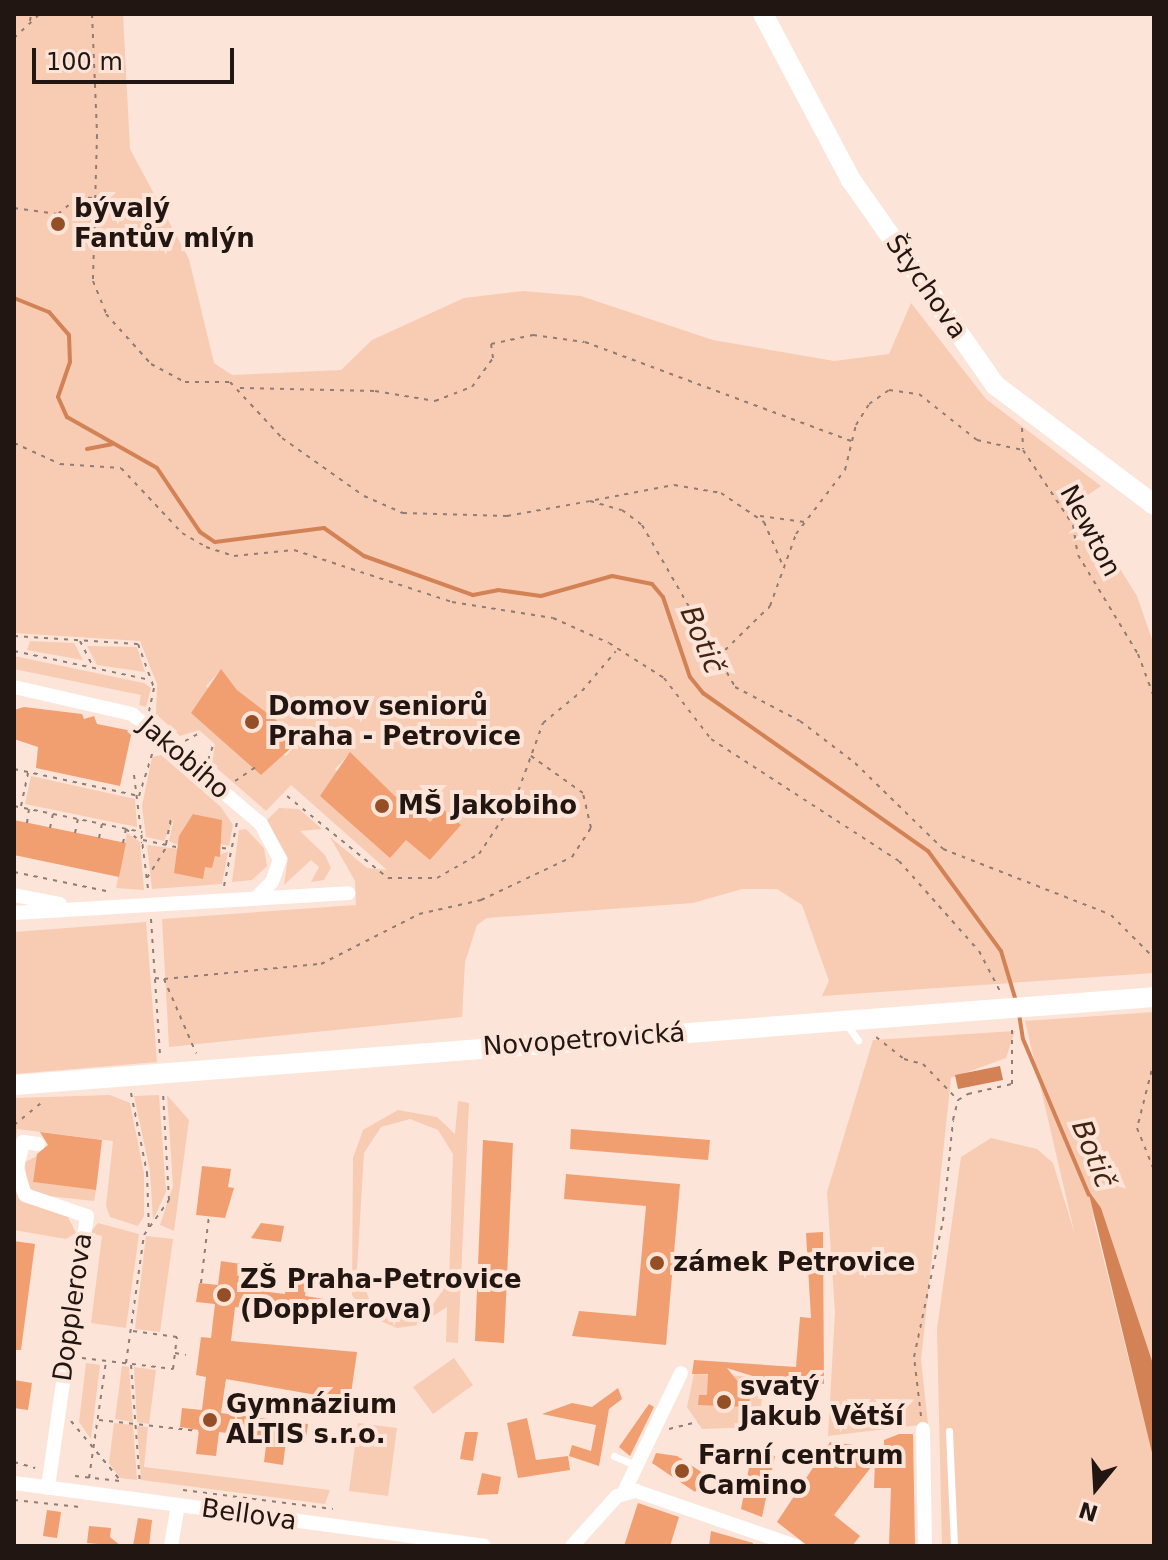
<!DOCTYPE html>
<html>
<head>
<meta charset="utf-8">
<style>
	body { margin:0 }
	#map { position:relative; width:1168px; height:1560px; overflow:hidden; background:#fde4d8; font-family:"DejaVu Sans",sans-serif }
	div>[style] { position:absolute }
	.green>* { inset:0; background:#f8cbb3 }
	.water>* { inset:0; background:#d28255 }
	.stream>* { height:4px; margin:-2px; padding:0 2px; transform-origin:2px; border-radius:2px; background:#d28255 }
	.building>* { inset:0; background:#f19e71 }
	.path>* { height:2px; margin-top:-1px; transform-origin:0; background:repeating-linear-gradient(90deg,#8f7d75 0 4px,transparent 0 10px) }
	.lane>* { height:7px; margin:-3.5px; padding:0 3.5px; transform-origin:3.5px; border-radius:3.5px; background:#fff }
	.street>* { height:14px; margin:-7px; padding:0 7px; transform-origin:7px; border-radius:7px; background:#fff }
	.secondary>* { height:20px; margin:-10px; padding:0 10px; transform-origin:10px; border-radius:10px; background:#fff }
	.dots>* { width:22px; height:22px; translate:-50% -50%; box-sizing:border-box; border:4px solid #fde4d8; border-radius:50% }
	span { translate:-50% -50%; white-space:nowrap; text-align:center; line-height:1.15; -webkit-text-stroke:8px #fde4d8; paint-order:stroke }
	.poi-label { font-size:26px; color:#211611; font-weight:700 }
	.left { translate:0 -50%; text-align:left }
	.street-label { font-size:26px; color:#211611 }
	.water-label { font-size:28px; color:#442310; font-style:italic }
	.frame { position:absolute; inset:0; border:16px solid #211611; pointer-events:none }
	.north { position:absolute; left:1056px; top:1448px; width:80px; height:80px; -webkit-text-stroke:6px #fde4d8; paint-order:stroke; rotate:198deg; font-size:22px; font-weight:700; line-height:32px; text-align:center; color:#211611 }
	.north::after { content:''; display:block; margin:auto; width:28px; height:36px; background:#211611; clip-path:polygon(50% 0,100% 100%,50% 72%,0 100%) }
	.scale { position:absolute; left:32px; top:48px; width:202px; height:36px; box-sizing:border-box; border:4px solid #211611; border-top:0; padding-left:10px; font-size:24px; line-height:28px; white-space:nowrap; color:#211611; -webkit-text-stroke:6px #fde4d8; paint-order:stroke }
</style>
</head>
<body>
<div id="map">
	<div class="green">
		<i style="clip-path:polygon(evenodd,14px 14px,123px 14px,130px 149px,189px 259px,214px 363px,232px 375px,341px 370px,372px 340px,464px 298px,523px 291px,581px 296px,713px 340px,834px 361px,889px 354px,911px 303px,986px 399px,1101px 486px,1085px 497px,1084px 511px,1137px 596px,1154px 645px,1154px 973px,822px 996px,829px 981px,802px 905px,777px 889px,742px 889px,693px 903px,487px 918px,477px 925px,465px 962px,462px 1017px,169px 1047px,162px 919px,356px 905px,355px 881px,330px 837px,367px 868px,387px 870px,291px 785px,266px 811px,212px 764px,215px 744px,199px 730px,180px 736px,156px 714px,157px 684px,140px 641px,14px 633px,14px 14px,221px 670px,237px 690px,301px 739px,286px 756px,205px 725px,191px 713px,215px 694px,206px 686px,221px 670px,14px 14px,350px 753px,408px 809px,430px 822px,442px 808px,461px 825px,430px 860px,405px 831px,334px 808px,320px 796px,344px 778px,335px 769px,350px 753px)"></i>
		<i style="clip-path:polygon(30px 641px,74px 643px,83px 660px,27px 650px)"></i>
		<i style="clip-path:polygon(87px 646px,137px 647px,145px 672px,97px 665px)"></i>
		<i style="clip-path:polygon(14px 656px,144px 683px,151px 688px,146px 707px,139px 705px,141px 695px,14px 669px)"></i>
		<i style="clip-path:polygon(161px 755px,221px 807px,233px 825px,229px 846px,217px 843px,221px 820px,194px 814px,177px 845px,169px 841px,174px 819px,164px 841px,146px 837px,142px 806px,152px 757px)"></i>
		<i style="clip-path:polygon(31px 776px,135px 799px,137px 827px,25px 804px)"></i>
		<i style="clip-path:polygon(279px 808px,299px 809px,322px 829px,300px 831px,325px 855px,331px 868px,324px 880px,311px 882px,319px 867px,311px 860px,284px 885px,288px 858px,267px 820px)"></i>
		<i style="clip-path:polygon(246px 829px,264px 848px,267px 866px,252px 880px,232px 882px,239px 830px)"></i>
		<i style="clip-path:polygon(127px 833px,140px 842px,144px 890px,116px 888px)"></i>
		<i style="clip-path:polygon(147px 845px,179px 849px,212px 868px,215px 856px,228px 852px,222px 884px,152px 889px)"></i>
		<i style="clip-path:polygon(146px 922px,157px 1062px,14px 1074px,14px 932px)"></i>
		<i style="clip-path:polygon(1154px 1012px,1154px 1367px,1092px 1213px,1154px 1461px,1154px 1546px,942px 1546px,937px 1329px,961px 1157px,991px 1138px,1037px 1149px,1053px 1163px,1075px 1235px,1025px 1021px)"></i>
		<i style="clip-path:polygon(1015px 1031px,1006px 1058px,951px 1078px,921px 1360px,928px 1424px,828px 1436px,835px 1312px,827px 1192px,873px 1040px)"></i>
		<i style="clip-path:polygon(110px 1095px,130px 1103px,144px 1173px,144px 1216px,138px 1226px,110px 1217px,106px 1206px,113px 1141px,17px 1129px,14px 1152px,14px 1098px)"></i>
		<i style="clip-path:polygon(159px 1095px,166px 1192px,153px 1220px,150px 1171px,134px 1096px)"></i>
		<i style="clip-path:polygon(167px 1095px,189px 1120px,174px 1231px,160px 1225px,173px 1186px)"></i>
		<i style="clip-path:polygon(evenodd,458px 1101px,469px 1103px,458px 1343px,446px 1342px,447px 1307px,419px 1325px,397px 1328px,369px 1316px,352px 1295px,353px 1158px,363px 1130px,398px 1110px,437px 1117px,455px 1134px,458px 1101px,410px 1119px,438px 1130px,453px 1154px,449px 1281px,430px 1309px,400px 1318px,372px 1306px,357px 1269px,364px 1153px,381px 1127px,410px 1119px)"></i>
		<i style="clip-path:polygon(37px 1156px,33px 1182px,96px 1190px,94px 1201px,39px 1195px,27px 1187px,25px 1162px)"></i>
		<i style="clip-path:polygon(14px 1188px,19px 1198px,68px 1217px,76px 1233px,66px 1239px,14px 1230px)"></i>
		<i style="clip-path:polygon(98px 1223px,139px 1234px,126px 1328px,91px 1323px,102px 1236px,90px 1233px)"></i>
		<i style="clip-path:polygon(146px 1236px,173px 1239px,160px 1332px,135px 1329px)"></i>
		<i style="clip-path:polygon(454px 1358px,473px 1385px,433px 1414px,413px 1387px)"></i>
		<i style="clip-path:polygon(86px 1363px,100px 1365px,91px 1439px,79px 1422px)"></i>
		<i style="clip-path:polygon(122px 1366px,129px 1367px,133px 1422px,115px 1419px)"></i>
		<i style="clip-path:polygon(134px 1367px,156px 1370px,149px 1424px,137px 1422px)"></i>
		<i style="clip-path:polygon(694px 1374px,760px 1377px,765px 1385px,757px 1427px,702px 1429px,687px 1407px)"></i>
		<i style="clip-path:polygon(114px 1423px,133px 1425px,137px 1480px,120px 1478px,109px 1463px)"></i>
		<i style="clip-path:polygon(358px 1423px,397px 1428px,388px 1496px,349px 1491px)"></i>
		<i style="clip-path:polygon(137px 1426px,148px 1427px,144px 1467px,330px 1490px,325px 1504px,141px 1480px)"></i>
	</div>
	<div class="water">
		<i style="clip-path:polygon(1000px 1066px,1003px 1080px,958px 1089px,955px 1075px)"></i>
		<i style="clip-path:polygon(1088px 1190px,1101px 1208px,1154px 1367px,1154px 1461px)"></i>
	</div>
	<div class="stream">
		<i style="left:14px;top:298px;width:38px;rotate:22deg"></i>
		<i style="left:49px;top:312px;width:30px;rotate:49deg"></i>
		<i style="left:69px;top:335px;width:27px;rotate:88deg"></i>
		<i style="left:70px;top:362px;width:37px;rotate:109deg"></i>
		<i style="left:58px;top:397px;width:22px;rotate:66deg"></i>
		<i style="left:67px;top:417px;width:103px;rotate:29.5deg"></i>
		<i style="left:157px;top:468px;width:77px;rotate:56.1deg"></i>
		<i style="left:200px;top:532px;width:18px;rotate:34deg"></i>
		<i style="left:215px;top:542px;width:110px;rotate:-7.3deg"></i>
		<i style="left:324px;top:528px;width:49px;rotate:35deg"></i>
		<i style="left:364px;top:556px;width:116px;rotate:19.7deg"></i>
		<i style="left:473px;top:595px;width:25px;rotate:-11deg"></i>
		<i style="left:498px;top:590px;width:43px;rotate:7.9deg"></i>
		<i style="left:541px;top:596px;width:74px;rotate:-15.7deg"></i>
		<i style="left:612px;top:576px;width:41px;rotate:11.3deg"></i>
		<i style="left:652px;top:584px;width:17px;rotate:50deg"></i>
		<i style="left:663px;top:597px;width:84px;rotate:71.4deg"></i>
		<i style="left:690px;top:677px;width:21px;rotate:51deg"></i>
		<i style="left:703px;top:693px;width:275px;rotate:35.1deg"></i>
		<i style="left:928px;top:851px;width:124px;rotate:53.9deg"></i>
		<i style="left:1001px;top:951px;width:52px;rotate:73.3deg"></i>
		<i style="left:87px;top:449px;width:25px;rotate:-11deg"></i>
		<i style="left:1019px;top:1014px;width:25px;rotate:81deg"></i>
		<i style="left:1023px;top:1039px;width:169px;rotate:67.1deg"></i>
	</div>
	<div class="building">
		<i style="clip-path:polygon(221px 669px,237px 690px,301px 739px,261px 775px,191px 713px)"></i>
		<i style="clip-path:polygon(24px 707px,82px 714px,84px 719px,94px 716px,97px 724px,132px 731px,120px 786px,36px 768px,38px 747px,14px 739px,14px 710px)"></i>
		<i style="clip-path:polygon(350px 752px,408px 809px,411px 805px,430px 822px,442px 808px,461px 825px,430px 860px,406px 840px,390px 858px,320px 796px)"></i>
		<i style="clip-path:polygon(193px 814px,222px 820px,220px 857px,215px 856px,212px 868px,205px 867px,203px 879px,174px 873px,179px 836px)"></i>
		<i style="clip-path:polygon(14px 820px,126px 843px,119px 877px,14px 855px)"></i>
		<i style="clip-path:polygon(571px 1129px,710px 1140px,708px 1160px,570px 1149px)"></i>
		<i style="clip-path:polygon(40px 1132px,102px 1140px,96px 1190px,33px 1182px,37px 1154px,48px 1145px)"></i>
		<i style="clip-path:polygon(483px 1140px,513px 1143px,504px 1343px,475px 1341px)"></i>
		<i style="clip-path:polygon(202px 1166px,231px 1169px,228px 1187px,234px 1188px,225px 1218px,196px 1215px)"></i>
		<i style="clip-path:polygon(566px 1174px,680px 1184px,666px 1345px,572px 1336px,579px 1311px,636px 1316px,646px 1206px,564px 1199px)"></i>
		<i style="clip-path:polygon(261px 1223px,284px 1226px,281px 1242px,251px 1238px)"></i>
		<i style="clip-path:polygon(823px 1232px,824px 1384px,762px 1379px,727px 1368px,750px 1397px,749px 1407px,698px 1405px,699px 1395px,707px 1395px,708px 1374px,692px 1374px,694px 1360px,796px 1367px,800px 1317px,811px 1318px,806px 1233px)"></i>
		<i style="clip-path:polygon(14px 1241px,35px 1244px,21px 1350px,14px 1350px)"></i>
		<i style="clip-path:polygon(221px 1261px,241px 1264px,237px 1288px,285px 1294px,288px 1270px,308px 1272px,305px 1296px,324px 1299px,322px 1318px,235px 1307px,231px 1341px,357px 1352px,350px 1401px,226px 1379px,221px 1413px,308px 1424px,305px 1443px,286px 1441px,283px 1465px,264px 1462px,267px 1438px,219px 1432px,216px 1456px,196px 1454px,199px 1430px,180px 1427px,182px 1408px,202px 1410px,206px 1377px,196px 1375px,201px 1337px,211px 1338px,215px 1304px,196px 1302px,199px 1283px,218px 1285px)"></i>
		<i style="clip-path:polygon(14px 1380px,32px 1383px,28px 1410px,14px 1408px)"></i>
		<i style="clip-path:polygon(618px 1388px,622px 1399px,609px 1409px,599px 1466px,569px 1456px,572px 1445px,591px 1451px,596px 1425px,542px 1414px,572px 1403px,592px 1407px)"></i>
		<i style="clip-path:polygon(649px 1404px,654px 1407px,630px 1456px,619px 1447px)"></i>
		<i style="clip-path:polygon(527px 1418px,536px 1460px,568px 1456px,570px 1470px,518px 1478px,507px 1423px)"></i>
		<i style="clip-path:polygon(465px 1432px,478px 1432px,473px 1461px,460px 1459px)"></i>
		<i style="clip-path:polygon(899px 1434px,913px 1434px,915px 1546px,889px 1546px,891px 1488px,874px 1488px,875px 1462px,834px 1515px,860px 1536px,852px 1546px,808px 1546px,777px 1522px,830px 1442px,884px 1449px,884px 1440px)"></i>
		<i style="clip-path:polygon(752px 1452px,775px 1456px,762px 1517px,741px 1509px)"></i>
		<i style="clip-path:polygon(656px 1453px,677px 1456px,706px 1475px,695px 1492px,652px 1463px)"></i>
		<i style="clip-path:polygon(482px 1473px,501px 1477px,498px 1494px,477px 1495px)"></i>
		<i style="clip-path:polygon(638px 1503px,679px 1517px,670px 1546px,624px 1546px)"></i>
		<i style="clip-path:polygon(47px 1510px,61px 1512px,57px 1538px,43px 1536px)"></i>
		<i style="clip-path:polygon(138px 1518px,152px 1520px,149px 1546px,133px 1546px)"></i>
		<i style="clip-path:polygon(89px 1526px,111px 1528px,110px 1537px,121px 1546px,87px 1543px)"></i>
		<i style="clip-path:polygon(711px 1531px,753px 1543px,753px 1546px,709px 1546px)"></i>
	</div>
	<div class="path">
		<i style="left:92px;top:14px;width:121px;rotate:87.6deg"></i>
		<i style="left:97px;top:135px;width:146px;rotate:91.6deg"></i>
		<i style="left:93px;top:281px;width:35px;rotate:68deg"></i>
		<i style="left:106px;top:314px;width:67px;rotate:48deg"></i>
		<i style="left:151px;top:364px;width:38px;rotate:28deg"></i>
		<i style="left:185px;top:382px;width:45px"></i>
		<i style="left:230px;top:382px;width:76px;rotate:47.1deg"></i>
		<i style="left:282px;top:438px;width:100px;rotate:35.3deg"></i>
		<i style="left:364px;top:496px;width:43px;rotate:23.6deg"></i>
		<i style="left:403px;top:513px;width:104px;rotate:1.7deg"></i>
		<i style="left:507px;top:516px;width:84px;rotate:-10.2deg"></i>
		<i style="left:590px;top:501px;width:33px;rotate:16deg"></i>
		<i style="left:622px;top:510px;width:25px;rotate:37deg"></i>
		<i style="left:642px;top:525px;width:187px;rotate:60.1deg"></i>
		<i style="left:735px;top:687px;width:73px;rotate:27.6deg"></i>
		<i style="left:800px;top:721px;width:69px;rotate:37.4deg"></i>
		<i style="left:855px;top:763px;width:123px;rotate:44.3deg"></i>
		<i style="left:943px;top:849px;width:180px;rotate:21.4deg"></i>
		<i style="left:1111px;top:915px;width:61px;rotate:45deg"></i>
		<i style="left:30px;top:21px;width:7px;rotate:-82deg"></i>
		<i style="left:14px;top:38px;width:35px;rotate:-43deg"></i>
		<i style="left:14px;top:208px;width:44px;rotate:7.8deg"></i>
		<i style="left:58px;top:214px;width:26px;rotate:-40deg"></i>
		<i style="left:78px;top:197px;width:14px;rotate:4deg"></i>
		<i style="left:240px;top:388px;width:135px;rotate:1.3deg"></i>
		<i style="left:375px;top:391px;width:61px;rotate:9.5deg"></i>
		<i style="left:435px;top:401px;width:40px;rotate:-21deg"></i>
		<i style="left:472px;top:387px;width:36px;rotate:-54deg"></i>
		<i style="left:493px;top:358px;width:14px;rotate:-98deg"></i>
		<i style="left:491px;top:344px;width:43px;rotate:-12.1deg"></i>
		<i style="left:533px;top:335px;width:52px;rotate:7.7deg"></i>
		<i style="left:585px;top:342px;width:284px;rotate:20.4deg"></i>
		<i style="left:1022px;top:428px;width:21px;rotate:87deg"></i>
		<i style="left:14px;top:443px;width:51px;rotate:24.5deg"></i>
		<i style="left:60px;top:464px;width:61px;rotate:3.8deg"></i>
		<i style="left:121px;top:468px;width:89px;rotate:46.8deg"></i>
		<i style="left:182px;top:533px;width:28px;rotate:30deg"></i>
		<i style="left:206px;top:547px;width:29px;rotate:18deg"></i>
		<i style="left:234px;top:556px;width:60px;rotate:-5.7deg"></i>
		<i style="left:294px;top:550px;width:166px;rotate:18.2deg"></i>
		<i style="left:452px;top:602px;width:102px;rotate:9deg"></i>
		<i style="left:553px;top:618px;width:61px;rotate:24.1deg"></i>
		<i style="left:609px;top:643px;width:65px;rotate:32.5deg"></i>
		<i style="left:664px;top:678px;width:77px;rotate:52.4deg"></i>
		<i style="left:711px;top:739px;width:224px;rotate:33deg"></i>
		<i style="left:899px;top:861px;width:120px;rotate:48.4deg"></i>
		<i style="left:979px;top:951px;width:47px;rotate:62.4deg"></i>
		<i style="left:595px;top:500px;width:80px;rotate:-10.8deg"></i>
		<i style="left:674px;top:485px;width:48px;rotate:9.7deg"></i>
		<i style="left:721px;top:493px;width:52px;rotate:34deg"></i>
		<i style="left:764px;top:522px;width:48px;rotate:66.6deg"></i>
		<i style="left:760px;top:516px;width:45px;rotate:7.6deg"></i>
		<i style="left:14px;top:636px;width:124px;rotate:3.7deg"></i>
		<i style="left:138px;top:644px;width:47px;rotate:70deg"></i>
		<i style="left:154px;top:688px;width:24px;rotate:102deg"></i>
		<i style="left:80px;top:641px;width:29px;rotate:63deg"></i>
		<i style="left:14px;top:651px;width:140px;rotate:12deg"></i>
		<i style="left:718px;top:657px;width:73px;rotate:-44.4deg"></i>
		<i style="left:770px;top:606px;width:77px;rotate:-70.1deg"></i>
		<i style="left:796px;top:534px;width:81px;rotate:-52.6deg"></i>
		<i style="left:845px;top:470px;width:46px;rotate:-76.3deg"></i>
		<i style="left:856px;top:425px;width:25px;rotate:-58deg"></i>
		<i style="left:869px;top:404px;width:24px;rotate:-35deg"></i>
		<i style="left:889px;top:390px;width:30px;rotate:8deg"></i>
		<i style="left:919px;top:394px;width:74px;rotate:38.4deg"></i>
		<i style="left:977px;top:440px;width:47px;rotate:12.3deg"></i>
		<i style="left:1023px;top:450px;width:90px;rotate:56.3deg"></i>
		<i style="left:1073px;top:525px;width:30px;rotate:81deg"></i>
		<i style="left:1078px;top:555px;width:116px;rotate:58.8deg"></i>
		<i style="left:1138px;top:654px;width:46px;rotate:69.6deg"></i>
		<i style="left:1154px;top:738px;width:36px;rotate:90deg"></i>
		<i style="left:185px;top:741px;width:18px;rotate:-29deg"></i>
		<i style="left:208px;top:760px;width:18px;rotate:-71deg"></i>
		<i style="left:14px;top:769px;width:128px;rotate:12.2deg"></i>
		<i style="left:139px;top:796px;width:47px;rotate:-72.7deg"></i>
		<i style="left:134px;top:775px;width:115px;rotate:83deg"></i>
		<i style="left:235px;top:781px;width:25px;rotate:-34deg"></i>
		<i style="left:287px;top:796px;width:130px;rotate:39.1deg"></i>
		<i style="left:388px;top:878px;width:49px"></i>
		<i style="left:437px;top:878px;width:48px;rotate:-29.7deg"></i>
		<i style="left:479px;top:854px;width:65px;rotate:-56.3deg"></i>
		<i style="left:515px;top:800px;width:82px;rotate:-70deg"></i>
		<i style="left:543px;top:723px;width:50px;rotate:-39.4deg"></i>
		<i style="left:582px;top:691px;width:52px;rotate:-49.6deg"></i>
		<i style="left:14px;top:806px;width:131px;rotate:11.5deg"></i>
		<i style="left:21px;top:806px;width:34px;rotate:-78deg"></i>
		<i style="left:27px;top:823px;width:14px;rotate:-82deg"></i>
		<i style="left:50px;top:828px;width:14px;rotate:-78deg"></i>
		<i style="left:75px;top:833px;width:14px;rotate:-78deg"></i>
		<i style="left:99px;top:838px;width:14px;rotate:-78deg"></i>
		<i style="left:143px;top:840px;width:35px;rotate:12deg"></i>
		<i style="left:123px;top:843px;width:14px;rotate:-78deg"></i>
		<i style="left:126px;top:829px;width:21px;rotate:41deg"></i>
		<i style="left:166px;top:844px;width:25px;rotate:-79deg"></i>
		<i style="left:222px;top:848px;width:10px;rotate:6deg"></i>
		<i style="left:14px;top:872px;width:99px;rotate:11.7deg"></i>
		<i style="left:147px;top:878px;width:39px;rotate:-58deg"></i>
		<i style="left:224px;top:886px;width:65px;rotate:-78.5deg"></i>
		<i style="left:151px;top:919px;width:137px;rotate:86.2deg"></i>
		<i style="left:155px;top:978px;width:9px;rotate:6deg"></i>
		<i style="left:164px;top:979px;width:81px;rotate:66.6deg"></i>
		<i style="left:164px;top:979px;width:158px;rotate:-5.5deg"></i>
		<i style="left:321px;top:964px;width:110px;rotate:-27deg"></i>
		<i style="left:419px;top:914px;width:64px;rotate:-12.7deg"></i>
		<i style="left:481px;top:900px;width:101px;rotate:-25.3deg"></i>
		<i style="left:572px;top:857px;width:35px;rotate:-57deg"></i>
		<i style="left:591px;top:828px;width:36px;rotate:-103deg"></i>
		<i style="left:583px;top:793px;width:64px;rotate:-144.6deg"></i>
		<i style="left:876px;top:1037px;width:36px;rotate:38deg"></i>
		<i style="left:904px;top:1059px;width:20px;rotate:15deg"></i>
		<i style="left:923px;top:1064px;width:49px;rotate:45.8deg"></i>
		<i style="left:1154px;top:1061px;width:69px;rotate:104.2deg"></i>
		<i style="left:1137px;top:1128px;width:45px;rotate:68deg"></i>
		<i style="left:131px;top:1093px;width:82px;rotate:78.7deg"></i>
		<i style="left:147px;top:1173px;width:59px;rotate:88.1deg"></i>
		<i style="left:14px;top:1125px;width:38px;rotate:-39deg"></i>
		<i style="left:201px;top:1283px;width:67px;rotate:-83.2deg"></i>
		<i style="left:323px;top:1307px;width:14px;rotate:8deg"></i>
		<i style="left:175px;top:1353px;width:11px;rotate:10deg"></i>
		<i style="left:82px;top:1358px;width:92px;rotate:6.9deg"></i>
		<i style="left:173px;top:1369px;width:32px;rotate:-83deg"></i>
		<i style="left:177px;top:1337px;width:45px;rotate:-172.4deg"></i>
		<i style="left:126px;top:1363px;width:129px;rotate:-82deg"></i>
		<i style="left:144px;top:1235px;width:43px;rotate:-54.5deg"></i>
		<i style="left:169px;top:1200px;width:109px;rotate:-93.2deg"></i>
		<i style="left:131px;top:1365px;width:119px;rotate:85.7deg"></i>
		<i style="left:921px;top:1416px;width:59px;rotate:-96.8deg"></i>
		<i style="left:914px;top:1357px;width:139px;rotate:-78deg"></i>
		<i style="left:943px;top:1221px;width:101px;rotate:-84.3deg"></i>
		<i style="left:953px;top:1120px;width:21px;rotate:-76deg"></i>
		<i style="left:958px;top:1100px;width:12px;rotate:-31deg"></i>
		<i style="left:968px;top:1094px;width:45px;rotate:-12.8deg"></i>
		<i style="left:1012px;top:1084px;width:59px;rotate:-90deg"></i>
		<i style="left:99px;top:1420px;width:100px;rotate:6.3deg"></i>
		<i style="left:71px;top:1421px;width:77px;rotate:50.3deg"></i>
		<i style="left:669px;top:1429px;width:30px;rotate:-14deg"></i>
		<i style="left:14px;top:1462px;width:22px;rotate:16deg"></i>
		<i style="left:75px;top:1476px;width:45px;rotate:6.3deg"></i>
		<i style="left:89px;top:1478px;width:117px;rotate:-81.7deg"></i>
		<i style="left:183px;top:1490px;width:151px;rotate:7.2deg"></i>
		<i style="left:14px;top:1500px;width:66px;rotate:6.1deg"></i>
	</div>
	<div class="lane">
		<i style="left:847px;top:1025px;width:19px;rotate:54deg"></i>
		<i style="left:949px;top:1431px;width:115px;rotate:87.5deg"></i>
		<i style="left:614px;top:1456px;width:25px;rotate:23deg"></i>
	</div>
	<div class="street">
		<i style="left:14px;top:687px;width:121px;rotate:12.9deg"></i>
		<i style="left:132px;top:714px;width:170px;rotate:40.5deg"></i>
		<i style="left:261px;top:824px;width:40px;rotate:62deg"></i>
		<i style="left:280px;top:859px;width:24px;rotate:109deg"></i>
		<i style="left:272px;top:882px;width:23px;rotate:135deg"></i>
		<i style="left:14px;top:895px;width:47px;rotate:11.1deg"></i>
		<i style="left:14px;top:913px;width:335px;rotate:-3.4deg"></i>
		<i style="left:38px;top:1144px;width:15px;rotate:-172deg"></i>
		<i style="left:23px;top:1142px;width:28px;rotate:103deg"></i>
		<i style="left:17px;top:1169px;width:27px;rotate:73deg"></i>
		<i style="left:25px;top:1195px;width:65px;rotate:18.7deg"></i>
		<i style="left:87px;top:1216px;width:275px;rotate:98.2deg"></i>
		<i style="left:923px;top:1429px;width:117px;rotate:89deg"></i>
		<i style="left:14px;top:1483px;width:474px;rotate:7.6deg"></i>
		<i style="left:623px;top:1494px;width:134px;rotate:-64.4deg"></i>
		<i style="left:171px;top:1546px;width:42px;rotate:-80.3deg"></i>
		<i style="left:572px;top:1546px;width:67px;rotate:-48deg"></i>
		<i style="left:617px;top:1496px;width:20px;rotate:-15deg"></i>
		<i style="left:636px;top:1491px;width:169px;rotate:19deg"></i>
	</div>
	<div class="secondary">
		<i style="left:763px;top:14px;width:188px;rotate:62.1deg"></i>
		<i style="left:851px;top:180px;width:251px;rotate:54.9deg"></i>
		<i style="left:995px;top:385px;width:199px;rotate:37deg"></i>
		<i style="left:14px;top:1085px;width:1143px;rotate:-4.41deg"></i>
	</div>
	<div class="dots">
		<i style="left:58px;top:224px;background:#954f26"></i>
		<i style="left:252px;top:722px;background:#954f26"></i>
		<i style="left:382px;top:806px;background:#954f26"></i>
		<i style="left:657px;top:1263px;background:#954f26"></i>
		<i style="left:224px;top:1295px;background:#954f26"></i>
		<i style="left:724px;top:1402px;background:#954f26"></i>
		<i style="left:210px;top:1420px;background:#954f26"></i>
		<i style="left:682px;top:1471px;background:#954f26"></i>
	</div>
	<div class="poi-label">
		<span class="left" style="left:74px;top:224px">bývalý<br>Fantův mlýn</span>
		<span class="left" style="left:268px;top:722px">Domov seniorů<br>Praha - Petrovice</span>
		<span class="left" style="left:398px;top:806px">MŠ Jakobiho</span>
		<span class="left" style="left:673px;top:1263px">zámek Petrovice</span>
		<span class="left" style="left:240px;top:1295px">ZŠ Praha-Petrovice<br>(Dopplerova)</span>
		<span class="left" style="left:740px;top:1402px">svatý<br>Jakub Větší</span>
		<span class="left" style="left:226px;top:1420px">Gymnázium<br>ALTIS s.r.o.</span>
		<span class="left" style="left:698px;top:1471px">Farní centrum<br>Camino</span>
	</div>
	<div class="street-label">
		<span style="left:926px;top:287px;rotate:55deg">Štychova</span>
		<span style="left:1090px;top:531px;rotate:62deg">Newton</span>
		<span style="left:184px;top:758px;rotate:41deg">Jakobiho</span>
		<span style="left:584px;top:1040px;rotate:-4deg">Novopetrovická</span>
		<span style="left:73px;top:1307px;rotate:-82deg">Dopplerova</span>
		<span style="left:249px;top:1515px;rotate:8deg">Bellova</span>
	</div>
	<div class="water-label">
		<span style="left:702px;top:640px;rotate:67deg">Botič</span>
		<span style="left:1093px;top:1154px;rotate:68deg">Botič</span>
	</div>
	<div class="frame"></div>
	<div class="north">N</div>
	<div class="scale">100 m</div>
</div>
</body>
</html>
